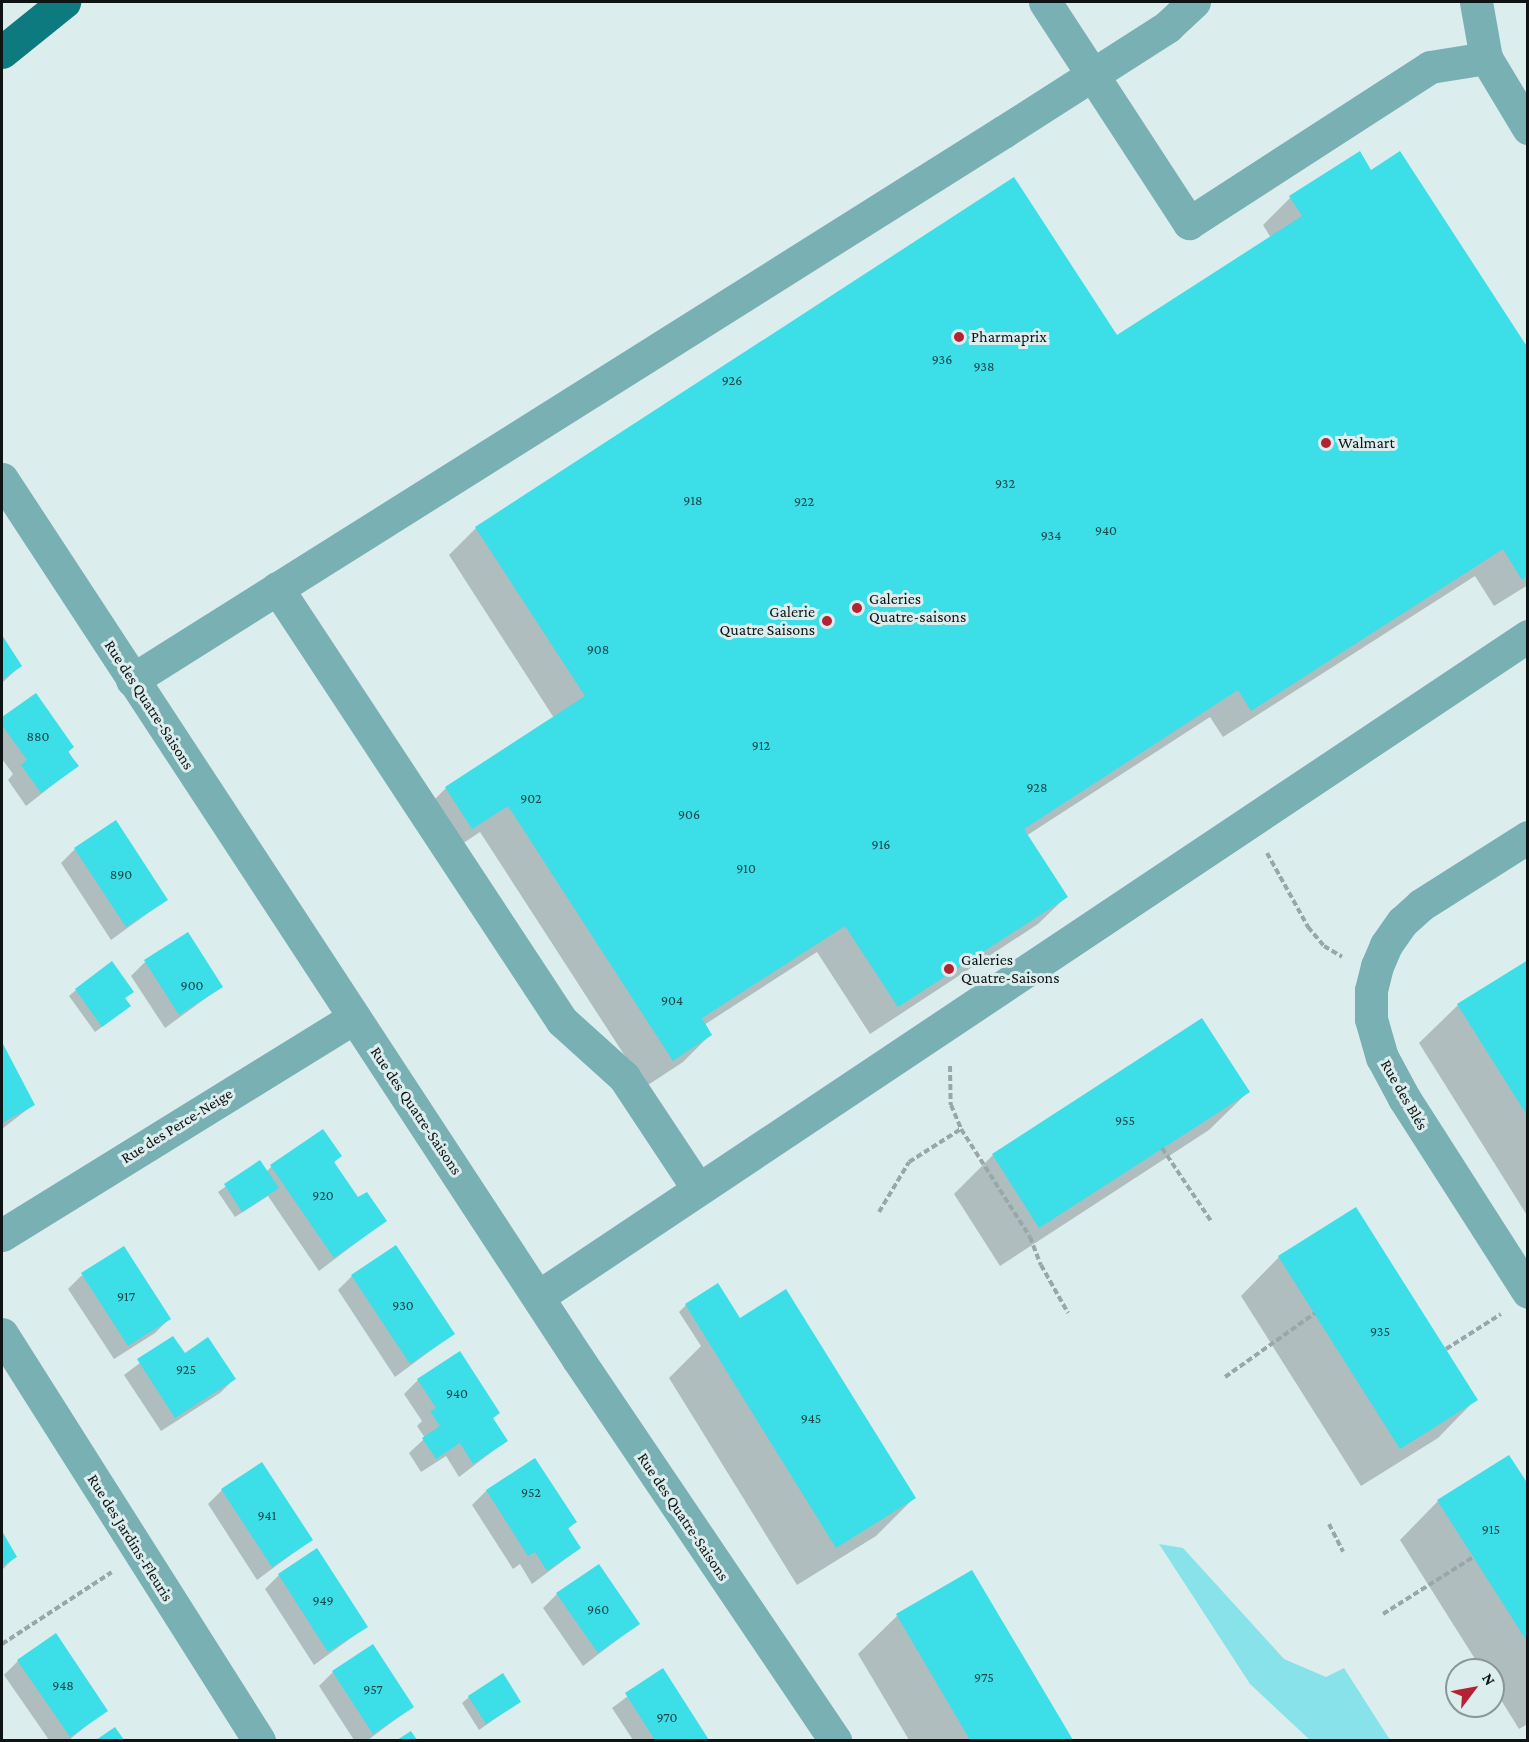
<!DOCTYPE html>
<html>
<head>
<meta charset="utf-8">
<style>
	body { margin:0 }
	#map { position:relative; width:1529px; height:1742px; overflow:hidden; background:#dcedee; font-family:"Crimson Pro",serif }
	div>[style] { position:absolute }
	.green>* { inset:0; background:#87e3e9 }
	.shadow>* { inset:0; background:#0003 }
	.building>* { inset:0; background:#3cdee8 }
	.path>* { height:4px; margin-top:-2px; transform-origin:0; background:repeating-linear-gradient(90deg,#99a7a7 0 6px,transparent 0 9px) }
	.minor>* { height:33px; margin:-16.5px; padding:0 16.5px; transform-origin:16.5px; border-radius:16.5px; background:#79b0b3 }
	.major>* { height:33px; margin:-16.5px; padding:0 16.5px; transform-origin:16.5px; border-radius:16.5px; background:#0d7a80 }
	.dots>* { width:16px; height:16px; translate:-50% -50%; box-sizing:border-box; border:3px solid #dcedee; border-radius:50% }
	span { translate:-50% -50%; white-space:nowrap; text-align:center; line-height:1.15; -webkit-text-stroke:6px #dcedee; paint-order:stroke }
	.number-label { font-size:14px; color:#1a4649 }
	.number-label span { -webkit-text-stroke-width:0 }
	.poi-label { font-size:16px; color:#0e1414 }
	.left { translate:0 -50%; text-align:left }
	.right { translate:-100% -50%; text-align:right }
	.street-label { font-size:16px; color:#0e1414 }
	.frame { position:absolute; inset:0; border:3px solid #0e1414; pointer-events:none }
	.north { position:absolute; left:1445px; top:1658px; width:60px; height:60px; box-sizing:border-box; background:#dcedee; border:2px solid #8a9697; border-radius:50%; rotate:58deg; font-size:16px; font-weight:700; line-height:24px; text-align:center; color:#0e1414 }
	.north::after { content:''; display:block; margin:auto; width:21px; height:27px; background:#b42233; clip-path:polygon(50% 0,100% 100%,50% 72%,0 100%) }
</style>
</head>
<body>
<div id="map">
	<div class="green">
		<i style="clip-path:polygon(1159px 1544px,1183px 1548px,1284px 1659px,1326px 1677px,1344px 1668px,1390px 1740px,1310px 1740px,1250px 1684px)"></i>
	</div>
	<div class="shadow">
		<i style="clip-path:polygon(1371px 172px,1528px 351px,1528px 585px,1494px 606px,1475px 576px,1223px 737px,1210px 717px,1026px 836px,1066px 897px,1038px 924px,870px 1034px,817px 952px,704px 1025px,710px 1035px,683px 1062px,645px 1087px,480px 832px,444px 856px,418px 816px,446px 788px,554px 718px,449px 555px,476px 528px,1116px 337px,1271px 238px,1263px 225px,1290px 198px)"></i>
		<i style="clip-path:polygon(2px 638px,20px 666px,2px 683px)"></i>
		<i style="clip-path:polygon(36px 695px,77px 766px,26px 806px,8px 780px,13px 774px,2px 759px,2px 719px)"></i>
		<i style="clip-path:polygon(75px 849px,166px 900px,111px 940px,61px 863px)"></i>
		<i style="clip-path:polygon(145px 962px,221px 987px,165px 1028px,131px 976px)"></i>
		<i style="clip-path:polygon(1528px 962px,1528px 1217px,1419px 1043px,1458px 1005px)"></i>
		<i style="clip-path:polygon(76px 990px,132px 992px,124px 999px,122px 1012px,95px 1032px,69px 996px)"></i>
		<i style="clip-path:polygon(1202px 1020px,1248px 1092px,1209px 1130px,1000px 1266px,954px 1194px,993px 1155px)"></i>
		<i style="clip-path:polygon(2px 1046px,33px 1105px,2px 1129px)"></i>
		<i style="clip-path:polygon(340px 1156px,333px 1163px,358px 1199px,385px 1221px,319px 1271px,268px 1196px,235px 1217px,218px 1192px,260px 1162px,266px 1172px,271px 1167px)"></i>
		<i style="clip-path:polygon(1279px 1257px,1476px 1399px,1438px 1438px,1361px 1486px,1241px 1296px)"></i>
		<i style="clip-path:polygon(82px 1275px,169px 1319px,155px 1333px,114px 1359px,68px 1289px)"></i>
		<i style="clip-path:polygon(352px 1276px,453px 1334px,395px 1377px,338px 1290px)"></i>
		<i style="clip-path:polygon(686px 1305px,914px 1498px,876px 1536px,797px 1585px,669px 1378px,701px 1346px,679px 1312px)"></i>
		<i style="clip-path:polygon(173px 1338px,184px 1355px,234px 1379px,220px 1393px,161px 1431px,124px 1375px)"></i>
		<i style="clip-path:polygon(418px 1380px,492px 1419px,506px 1441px,459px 1477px,446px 1456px,421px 1472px,409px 1453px,425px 1438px,417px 1426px,422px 1421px,404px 1394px)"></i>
		<i style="clip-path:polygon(535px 1460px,575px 1522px,567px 1530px,580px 1548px,532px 1584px,520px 1564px,513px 1569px,472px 1505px,486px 1491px)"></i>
		<i style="clip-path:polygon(1528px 1487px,1528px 1724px,1519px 1729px,1493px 1687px,1493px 1670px,1482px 1670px,1400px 1540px,1438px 1501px)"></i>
		<i style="clip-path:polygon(222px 1490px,311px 1540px,257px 1580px,208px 1504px)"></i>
		<i style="clip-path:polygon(2px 1534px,15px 1557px,2px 1570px)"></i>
		<i style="clip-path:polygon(971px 1572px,1071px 1740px,909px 1740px,858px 1654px,897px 1616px)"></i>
		<i style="clip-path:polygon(279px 1575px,366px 1627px,314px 1665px,265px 1589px)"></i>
		<i style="clip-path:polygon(557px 1594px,638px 1624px,583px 1666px,543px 1608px)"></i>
		<i style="clip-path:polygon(18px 1661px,106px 1710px,69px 1740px,49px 1740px,4px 1675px)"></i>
		<i style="clip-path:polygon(663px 1670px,707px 1740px,633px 1740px,612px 1708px)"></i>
		<i style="clip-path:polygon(333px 1672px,412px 1707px,368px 1740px,354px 1740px,319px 1686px)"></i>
		<i style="clip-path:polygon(469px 1697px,519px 1702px,479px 1730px,462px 1703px)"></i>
	</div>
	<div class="building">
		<i style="clip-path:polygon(1360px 151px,1371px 170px,1400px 151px,1528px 348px,1528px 576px,1522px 580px,1503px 549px,1251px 711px,1238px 690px,1024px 829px,1068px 897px,898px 1007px,845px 926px,702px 1018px,712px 1035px,673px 1061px,508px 806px,472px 829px,445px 787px,585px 696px,475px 527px,1014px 177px,1117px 335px,1302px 216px,1289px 196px)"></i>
		<i style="clip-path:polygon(2px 635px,22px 666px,2px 680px)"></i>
		<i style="clip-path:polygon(36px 693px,74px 747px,68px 752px,79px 766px,41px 793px,21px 765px,27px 760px,2px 725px,2px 717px)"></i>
		<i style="clip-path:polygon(116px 820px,168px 900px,126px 927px,74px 848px)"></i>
		<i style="clip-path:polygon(188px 932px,223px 987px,179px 1015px,144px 960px)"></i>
		<i style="clip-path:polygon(1528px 960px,1528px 1117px,1457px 1004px)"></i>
		<i style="clip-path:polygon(112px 961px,134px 992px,125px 998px,131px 1006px,102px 1027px,75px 989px)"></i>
		<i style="clip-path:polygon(1202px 1018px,1250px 1092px,1039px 1228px,992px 1154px)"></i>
		<i style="clip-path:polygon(2px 1042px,35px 1105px,2px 1123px)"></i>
		<i style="clip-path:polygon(323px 1129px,342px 1156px,334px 1162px,358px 1197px,367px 1192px,387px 1221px,334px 1258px,270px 1165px)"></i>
		<i style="clip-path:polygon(260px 1160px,279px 1188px,242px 1212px,224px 1184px)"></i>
		<i style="clip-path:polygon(1356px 1207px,1478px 1400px,1400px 1449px,1278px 1256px)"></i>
		<i style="clip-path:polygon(396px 1245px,455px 1334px,410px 1364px,351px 1275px)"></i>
		<i style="clip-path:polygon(124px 1246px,171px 1319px,128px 1346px,81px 1273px)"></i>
		<i style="clip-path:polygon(718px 1283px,740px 1318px,786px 1289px,916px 1498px,836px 1548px,685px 1304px)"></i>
		<i style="clip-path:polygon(173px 1336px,185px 1353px,208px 1337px,236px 1379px,175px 1418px,137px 1359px)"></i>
		<i style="clip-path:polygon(460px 1351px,500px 1413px,493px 1418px,508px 1441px,473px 1464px,460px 1443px,436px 1459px,422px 1438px,440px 1426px,430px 1411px,436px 1408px,417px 1379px)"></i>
		<i style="clip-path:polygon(1509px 1455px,1528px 1484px,1528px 1643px,1437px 1500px)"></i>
		<i style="clip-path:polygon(535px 1458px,577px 1522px,568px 1528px,581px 1548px,547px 1571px,535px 1552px,528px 1556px,486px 1490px)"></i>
		<i style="clip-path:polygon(262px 1462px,313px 1540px,272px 1567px,221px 1489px)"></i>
		<i style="clip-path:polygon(2px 1531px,17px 1557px,2px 1566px)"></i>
		<i style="clip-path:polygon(317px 1548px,368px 1627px,328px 1652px,278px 1574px)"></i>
		<i style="clip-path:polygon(599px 1564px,640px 1624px,598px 1653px,556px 1593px)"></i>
		<i style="clip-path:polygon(972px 1570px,1073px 1740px,970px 1740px,896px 1614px)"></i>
		<i style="clip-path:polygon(56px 1633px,108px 1711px,70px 1737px,17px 1660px)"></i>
		<i style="clip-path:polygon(373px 1644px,414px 1707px,373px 1734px,332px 1671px)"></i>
		<i style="clip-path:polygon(663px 1668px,709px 1740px,655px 1740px,625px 1693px)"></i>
		<i style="clip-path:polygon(503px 1673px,521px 1702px,486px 1724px,468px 1696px)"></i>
		<i style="clip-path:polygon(115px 1727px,124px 1740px,96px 1740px)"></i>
		<i style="clip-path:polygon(411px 1731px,417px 1740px,397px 1740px)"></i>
	</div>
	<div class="path">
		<i style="left:1267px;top:853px;width:85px;rotate:61deg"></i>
		<i style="left:1308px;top:927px;width:25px;rotate:50deg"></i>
		<i style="left:1324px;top:946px;width:21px;rotate:31deg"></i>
		<i style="left:950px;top:1066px;width:39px;rotate:89deg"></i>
		<i style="left:951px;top:1105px;width:26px;rotate:67deg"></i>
		<i style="left:961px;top:1129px;width:128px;rotate:57.4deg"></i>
		<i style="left:1030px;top:1237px;width:30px;rotate:69deg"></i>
		<i style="left:1041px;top:1265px;width:55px;rotate:60.6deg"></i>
		<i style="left:1162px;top:1148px;width:88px;rotate:56.1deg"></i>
		<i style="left:879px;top:1212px;width:58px;rotate:-59deg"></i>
		<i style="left:909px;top:1162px;width:62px;rotate:-32.4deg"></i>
		<i style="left:1446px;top:1349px;width:65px;rotate:-32.5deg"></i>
		<i style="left:1225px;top:1377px;width:110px;rotate:-35.4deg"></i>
		<i style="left:1329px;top:1524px;width:31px;rotate:63deg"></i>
		<i style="left:1383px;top:1614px;width:107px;rotate:-32.3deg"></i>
		<i style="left:2px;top:1644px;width:131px;rotate:-33.2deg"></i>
	</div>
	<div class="minor">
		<i style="left:1045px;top:2px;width:264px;rotate:56.9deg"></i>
		<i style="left:1189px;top:223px;width:287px;rotate:-32.9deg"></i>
		<i style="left:1430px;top:67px;width:57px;rotate:-9.1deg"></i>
		<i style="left:1476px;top:2px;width:57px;rotate:79.9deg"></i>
		<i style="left:1486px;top:58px;width:82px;rotate:59deg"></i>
		<i style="left:2px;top:479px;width:1052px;rotate:56.79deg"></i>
		<i style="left:578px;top:1359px;width:460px;rotate:56deg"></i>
		<i style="left:277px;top:588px;width:518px;rotate:56.65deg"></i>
		<i style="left:562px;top:1021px;width:84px;rotate:42.1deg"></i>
		<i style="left:624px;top:1077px;width:134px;rotate:56.5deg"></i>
		<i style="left:132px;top:680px;width:1029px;rotate:-32.18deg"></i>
		<i style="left:1003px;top:132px;width:195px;rotate:-32.6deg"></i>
		<i style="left:1167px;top:27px;width:37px;rotate:-43deg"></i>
		<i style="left:1528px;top:837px;width:127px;rotate:147.6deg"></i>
		<i style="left:1421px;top:905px;width:25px;rotate:138deg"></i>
		<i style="left:1402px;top:922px;width:28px;rotate:125deg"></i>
		<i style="left:1386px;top:945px;width:23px;rotate:113deg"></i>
		<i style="left:1377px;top:966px;width:25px;rotate:104deg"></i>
		<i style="left:1371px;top:990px;width:29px;rotate:90deg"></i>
		<i style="left:1371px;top:1019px;width:40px;rotate:74deg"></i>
		<i style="left:1382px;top:1057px;width:47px;rotate:61.8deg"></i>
		<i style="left:1404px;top:1098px;width:230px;rotate:57.4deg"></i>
		<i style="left:2px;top:1235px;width:414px;rotate:-31.7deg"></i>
		<i style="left:539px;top:1296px;width:1189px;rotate:-33.72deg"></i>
		<i style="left:2px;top:1334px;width:481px;rotate:57.7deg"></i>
	</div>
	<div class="major">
		<i style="left:2px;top:52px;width:80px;rotate:-38.9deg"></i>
	</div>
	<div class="dots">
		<i style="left:959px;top:337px;background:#b42233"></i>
		<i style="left:1326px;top:443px;background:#b42233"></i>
		<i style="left:857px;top:608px;background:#b42233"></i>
		<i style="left:827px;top:621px;background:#b42233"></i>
		<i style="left:949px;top:969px;background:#b42233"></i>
	</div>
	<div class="number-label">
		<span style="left:942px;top:359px">936</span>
		<span style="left:984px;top:366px">938</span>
		<span style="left:732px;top:380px">926</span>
		<span style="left:1005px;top:483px">932</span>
		<span style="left:693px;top:500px">918</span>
		<span style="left:804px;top:501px">922</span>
		<span style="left:1106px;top:530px">940</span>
		<span style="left:1051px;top:535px">934</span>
		<span style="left:598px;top:649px">908</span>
		<span style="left:38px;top:736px">880</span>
		<span style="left:761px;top:745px">912</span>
		<span style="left:1037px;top:787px">928</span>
		<span style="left:531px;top:798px">902</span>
		<span style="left:689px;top:814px">906</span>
		<span style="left:881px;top:844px">916</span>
		<span style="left:746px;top:868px">910</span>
		<span style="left:121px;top:874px">890</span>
		<span style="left:192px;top:985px">900</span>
		<span style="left:672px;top:1000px">904</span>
		<span style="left:1125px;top:1120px">955</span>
		<span style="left:323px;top:1195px">920</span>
		<span style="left:126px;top:1296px">917</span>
		<span style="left:403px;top:1305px">930</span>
		<span style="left:1380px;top:1331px">935</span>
		<span style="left:186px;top:1369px">925</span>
		<span style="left:457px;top:1393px">940</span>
		<span style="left:811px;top:1418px">945</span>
		<span style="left:531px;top:1492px">952</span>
		<span style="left:267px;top:1515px">941</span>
		<span style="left:1491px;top:1529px">915</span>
		<span style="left:323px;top:1600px">949</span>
		<span style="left:598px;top:1609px">960</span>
		<span style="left:984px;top:1677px">975</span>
		<span style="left:63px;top:1685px">948</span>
		<span style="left:373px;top:1689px">957</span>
		<span style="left:667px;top:1717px">970</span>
	</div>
	<div class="poi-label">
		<span class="left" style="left:971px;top:337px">Pharmaprix</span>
		<span class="left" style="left:1338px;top:443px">Walmart</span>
		<span class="left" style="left:869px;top:608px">Galeries<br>Quatre-saisons</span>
		<span class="right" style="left:815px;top:621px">Galerie<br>Quatre Saisons</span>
		<span class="left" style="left:961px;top:969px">Galeries<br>Quatre-Saisons</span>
	</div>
	<div class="street-label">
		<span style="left:149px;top:705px;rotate:57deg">Rue des Quatre-Saisons</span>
		<span style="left:1404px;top:1095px;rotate:60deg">Rue des Blés</span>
		<span style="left:416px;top:1111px;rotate:56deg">Rue des Quatre-Saisons</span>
		<span style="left:177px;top:1126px;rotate:-32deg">Rue des Perce-Neige</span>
		<span style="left:683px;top:1517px;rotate:56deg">Rue des Quatre-Saisons</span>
		<span style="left:130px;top:1538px;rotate:58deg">Rue des Jardins-Fleuris</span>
	</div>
	<div class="frame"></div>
	<div class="north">N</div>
</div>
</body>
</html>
